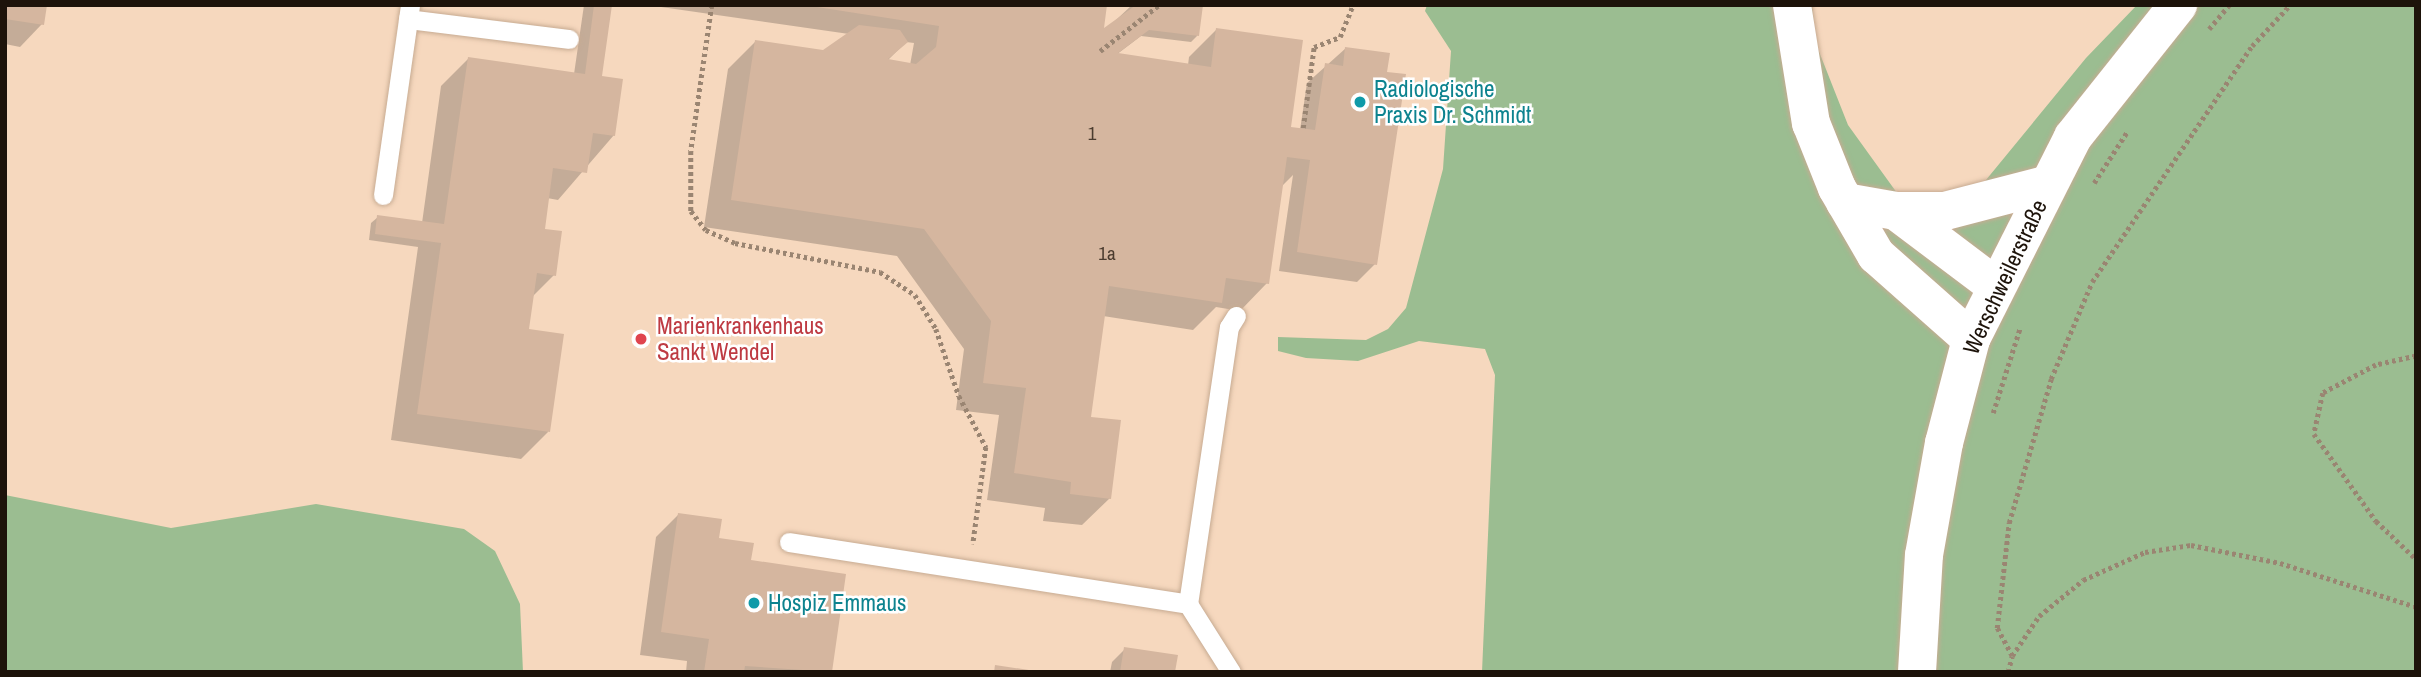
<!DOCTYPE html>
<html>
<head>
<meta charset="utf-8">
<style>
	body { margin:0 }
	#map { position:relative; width:2421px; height:677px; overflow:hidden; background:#f6d8be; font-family:"Archivo Narrow",sans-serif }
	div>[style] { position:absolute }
	.green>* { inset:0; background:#9bbd91 }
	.shadow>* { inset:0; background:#0003 }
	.building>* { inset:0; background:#d5b69f }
	.path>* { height:4.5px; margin-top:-2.25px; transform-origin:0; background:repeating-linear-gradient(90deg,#9a8572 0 3.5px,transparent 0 7px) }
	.roads { filter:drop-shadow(0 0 2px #c7ab92) drop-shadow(0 0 2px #c7ab92) }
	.service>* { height:19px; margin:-9.5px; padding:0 9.5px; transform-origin:9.5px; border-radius:9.5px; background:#fff }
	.tertiary>* { height:38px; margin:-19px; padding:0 19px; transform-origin:19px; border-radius:19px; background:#fff }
	.secondary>* { height:38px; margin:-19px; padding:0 19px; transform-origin:19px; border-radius:19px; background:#fff }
	.dots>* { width:19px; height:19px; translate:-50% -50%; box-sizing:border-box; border:4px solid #fff; border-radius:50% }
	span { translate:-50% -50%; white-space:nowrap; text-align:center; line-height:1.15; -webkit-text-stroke:5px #fff; paint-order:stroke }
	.number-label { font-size:19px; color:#4b3c2f }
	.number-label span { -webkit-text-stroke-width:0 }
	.culture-label { font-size:23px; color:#0d838f }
	.left { translate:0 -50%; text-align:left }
	.street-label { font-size:23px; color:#1d130a }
	.health-label { font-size:23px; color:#be3a42 }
	.frame { position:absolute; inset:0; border:7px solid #1d130a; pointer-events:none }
</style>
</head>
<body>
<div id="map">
	<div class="green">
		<i style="clip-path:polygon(1427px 5px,1812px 5px,1816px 44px,1848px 125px,1897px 193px,1972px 197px,2086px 58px,2137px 5px,2416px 5px,2416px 672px,1482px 672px,1495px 375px,1485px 349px,1419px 341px,1358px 361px,1306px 358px,1278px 351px,1278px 337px,1366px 340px,1388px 329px,1406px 308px,1443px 169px,1451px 51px,1425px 11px)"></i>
		<i style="clip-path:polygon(5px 495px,171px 528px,316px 504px,464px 529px,495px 551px,520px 604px,523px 672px,5px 672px)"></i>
	</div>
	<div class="shadow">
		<i style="clip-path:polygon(5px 5px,42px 24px,20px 47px,5px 44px)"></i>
		<i style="clip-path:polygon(584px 5px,610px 5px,600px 78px,614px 135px,558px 200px,547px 198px,543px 230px,554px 275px,532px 297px,527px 330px,548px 432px,521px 459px,391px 440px,418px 247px,369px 240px,371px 223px,378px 217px,422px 223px,441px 86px,468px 59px,574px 74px)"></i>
		<i style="clip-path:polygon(evenodd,647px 5px,905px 5px,1101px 34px,1132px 5px,1201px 5px,1197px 36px,1191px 42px,1141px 36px,1116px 55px,1188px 65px,1189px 57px,1217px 29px,1289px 128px,1300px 130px,1307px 83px,1346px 48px,1375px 264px,1357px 282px,1279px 271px,1293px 175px,1281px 187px,1267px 283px,1240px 311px,1216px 307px,1193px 330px,1103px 316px,1089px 418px,1110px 498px,1082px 525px,1043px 521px,1045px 508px,987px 500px,999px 415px,956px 410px,964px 349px,897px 256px,704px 227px,728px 69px,755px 42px,824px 51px,849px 34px,647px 5px,906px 42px,914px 43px,910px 65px,887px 61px,906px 42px)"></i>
		<i style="clip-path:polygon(679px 514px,749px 562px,831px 672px,686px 672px,687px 661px,640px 655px,656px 537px)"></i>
		<i style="clip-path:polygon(1125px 649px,1174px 672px,1110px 672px,1112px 662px)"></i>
	</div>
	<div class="building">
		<i style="clip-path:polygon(5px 5px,47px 5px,44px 25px,5px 19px)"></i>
		<i style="clip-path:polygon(594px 5px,612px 5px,602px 76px,623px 79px,615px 136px,593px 133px,587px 173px,553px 168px,545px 229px,562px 231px,556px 276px,537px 273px,529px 329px,564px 334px,550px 432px,417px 414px,441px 243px,375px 234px,377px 215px,444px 224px,468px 57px,585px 74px)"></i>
		<i style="clip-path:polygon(804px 5px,1107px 5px,1104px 28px,1136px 5px,1203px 5px,1199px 36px,1149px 30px,1118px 53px,1211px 67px,1216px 28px,1303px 40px,1291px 127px,1315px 130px,1325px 63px,1343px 66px,1345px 47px,1390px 53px,1387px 72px,1406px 74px,1377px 265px,1297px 252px,1310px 160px,1287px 157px,1269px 284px,1226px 278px,1222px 303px,1109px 286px,1091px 417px,1121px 420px,1111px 499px,1070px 494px,1071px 482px,1014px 473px,1026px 388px,983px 383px,991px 321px,924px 229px,731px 200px,755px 40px,823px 50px,859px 25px,900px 30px,908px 42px,888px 59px,916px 64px,936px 47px,939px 26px)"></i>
		<i style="clip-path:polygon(678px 513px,722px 519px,719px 538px,754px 543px,751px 560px,846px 574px,832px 672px,745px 666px,744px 672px,704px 672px,709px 639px,661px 632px)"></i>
		<i style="clip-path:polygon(1124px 647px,1178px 655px,1175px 672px,1120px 672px)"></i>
		<i style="clip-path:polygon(995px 665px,1029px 670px,1028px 672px,994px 672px)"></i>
	</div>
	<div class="path">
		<i style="left:712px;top:5px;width:148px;rotate:98.2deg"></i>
		<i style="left:691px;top:151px;width:60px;rotate:90deg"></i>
		<i style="left:691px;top:211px;width:24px;rotate:52deg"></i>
		<i style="left:706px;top:230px;width:32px;rotate:24deg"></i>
		<i style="left:735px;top:243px;width:148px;rotate:11.3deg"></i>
		<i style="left:880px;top:272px;width:42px;rotate:33.3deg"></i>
		<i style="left:915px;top:295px;width:40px;rotate:58deg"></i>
		<i style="left:936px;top:329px;width:71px;rotate:71.1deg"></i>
		<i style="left:959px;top:396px;width:58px;rotate:62.1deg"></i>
		<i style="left:986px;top:447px;width:98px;rotate:97.6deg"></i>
		<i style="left:2209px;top:29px;width:31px;rotate:-50deg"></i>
		<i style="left:1100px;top:51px;width:75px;rotate:-37.9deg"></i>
		<i style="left:1303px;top:128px;width:82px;rotate:-82.3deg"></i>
		<i style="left:1314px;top:47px;width:28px;rotate:-21deg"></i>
		<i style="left:1340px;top:37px;width:35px;rotate:-68deg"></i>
		<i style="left:2094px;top:183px;width:61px;rotate:-57.1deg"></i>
		<i style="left:2416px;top:356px;width:41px;rotate:167.3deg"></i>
		<i style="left:2376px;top:365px;width:60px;rotate:152.2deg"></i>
		<i style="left:2323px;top:393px;width:42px;rotate:102.4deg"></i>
		<i style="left:2314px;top:434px;width:107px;rotate:54.5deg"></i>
		<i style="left:2376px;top:521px;width:55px;rotate:43.5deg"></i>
		<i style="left:1993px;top:413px;width:89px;rotate:-72.4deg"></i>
		<i style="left:2012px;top:656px;width:32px;rotate:-118deg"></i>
		<i style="left:1997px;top:628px;width:106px;rotate:-83.5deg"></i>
		<i style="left:2009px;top:523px;width:150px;rotate:-73.7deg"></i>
		<i style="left:2051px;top:379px;width:105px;rotate:-67.1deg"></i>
		<i style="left:2092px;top:282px;width:285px;rotate:-55.9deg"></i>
		<i style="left:2252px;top:46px;width:56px;rotate:-47.2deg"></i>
		<i style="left:2008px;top:672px;width:16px;rotate:-76deg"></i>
		<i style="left:2012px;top:656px;width:48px;rotate:-56deg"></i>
		<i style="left:2039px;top:616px;width:57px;rotate:-39.3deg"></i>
		<i style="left:2083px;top:580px;width:68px;rotate:-24.3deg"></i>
		<i style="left:2145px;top:552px;width:47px;rotate:-8.7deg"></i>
		<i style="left:2191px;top:545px;width:91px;rotate:11.4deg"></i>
		<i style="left:2280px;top:563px;width:143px;rotate:17.9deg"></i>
	</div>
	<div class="roads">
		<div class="service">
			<i style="left:408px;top:19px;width:162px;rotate:7.1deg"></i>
			<i style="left:383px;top:195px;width:192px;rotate:-81.9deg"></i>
			<i style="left:789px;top:542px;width:404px;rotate:8.8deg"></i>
			<i style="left:1231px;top:672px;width:80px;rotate:-122.3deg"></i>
			<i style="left:1188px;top:604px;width:280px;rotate:-81.6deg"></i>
			<i style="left:1229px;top:327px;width:13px;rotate:-58deg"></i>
		</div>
		<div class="tertiary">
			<i style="left:1792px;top:5px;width:120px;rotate:80.9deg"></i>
			<i style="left:1811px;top:123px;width:70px;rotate:68.2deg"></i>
			<i style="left:1837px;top:188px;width:78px;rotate:59.8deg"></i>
			<i style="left:1876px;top:255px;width:127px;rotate:41.5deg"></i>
			<i style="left:1845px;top:202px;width:52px;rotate:10deg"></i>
			<i style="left:1896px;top:211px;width:49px"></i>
			<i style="left:1945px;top:211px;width:107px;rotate:-14.6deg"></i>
			<i style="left:1896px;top:211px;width:126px;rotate:37deg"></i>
		</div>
		<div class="secondary">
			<i style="left:1917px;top:672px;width:117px;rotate:-86.6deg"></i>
			<i style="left:1924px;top:555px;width:114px;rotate:-79.9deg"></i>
			<i style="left:1944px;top:443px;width:107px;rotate:-75.4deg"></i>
			<i style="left:1971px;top:339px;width:226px;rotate:-63.2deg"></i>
			<i style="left:2073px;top:137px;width:169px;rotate:-51.5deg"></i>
		</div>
	</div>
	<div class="dots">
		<i style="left:1360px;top:102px;background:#0f9aa8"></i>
		<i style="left:641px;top:339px;background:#e0444e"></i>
		<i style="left:754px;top:603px;background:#0f9aa8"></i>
	</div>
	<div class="number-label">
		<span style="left:1092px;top:134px">1</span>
		<span style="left:1107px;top:254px">1a</span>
	</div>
	<div class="culture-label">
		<span class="left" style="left:1374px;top:102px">Radiologische<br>Praxis Dr. Schmidt</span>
		<span class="left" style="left:768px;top:603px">Hospiz Emmaus</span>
	</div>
	<div class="street-label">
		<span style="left:2005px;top:277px;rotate:-65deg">Werschweilerstraße</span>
	</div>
	<div class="health-label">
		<span class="left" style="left:657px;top:339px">Marienkrankenhaus<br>Sankt Wendel</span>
	</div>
	<div class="frame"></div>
</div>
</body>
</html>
